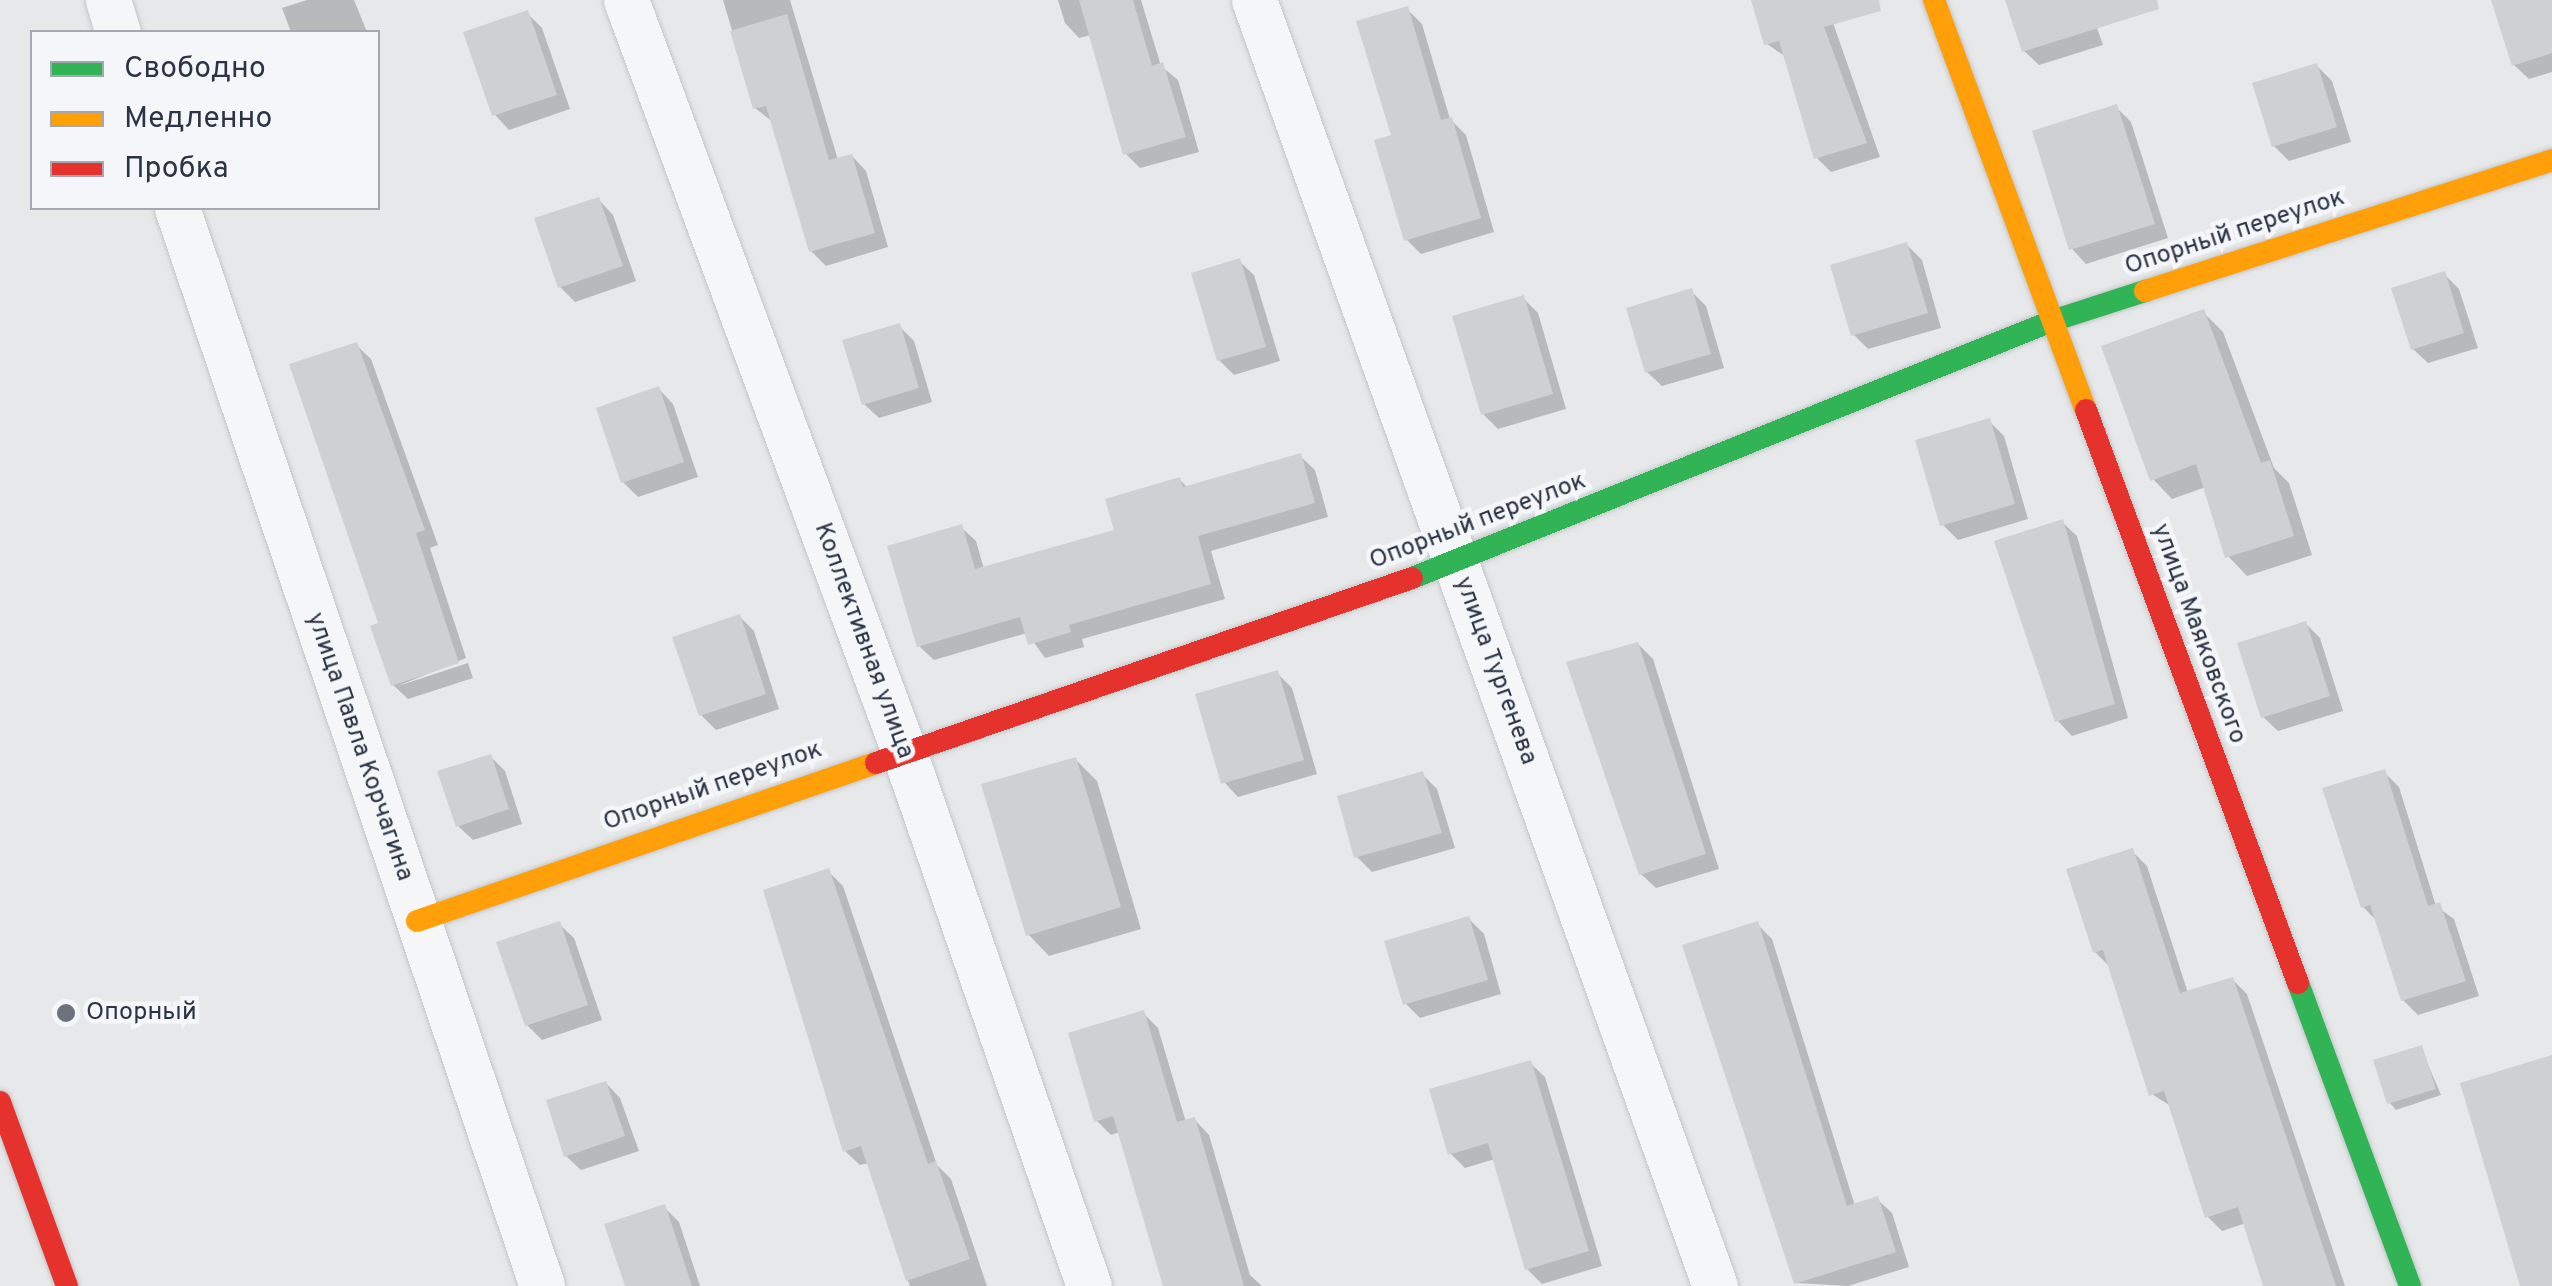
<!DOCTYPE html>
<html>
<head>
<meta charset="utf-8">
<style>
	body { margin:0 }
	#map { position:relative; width:2552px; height:1286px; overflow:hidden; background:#e6e8ea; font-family:Overpass,sans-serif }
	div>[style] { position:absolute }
	.shadow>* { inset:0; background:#0003 }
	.building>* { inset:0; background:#ced0d3 }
	.roads { filter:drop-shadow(0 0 2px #c4c6c8) drop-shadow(0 0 2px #c4c6c8) }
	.street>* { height:45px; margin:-22.5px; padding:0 22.5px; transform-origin:22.5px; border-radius:22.5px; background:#f5f6f7 }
	.fast>* { height:22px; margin:-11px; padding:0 11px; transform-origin:11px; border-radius:11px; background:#30b455 }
	.slow>* { height:22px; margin:-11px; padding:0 11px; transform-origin:11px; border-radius:11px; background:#ff9f0a }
	.jam>* { height:22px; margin:-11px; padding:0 11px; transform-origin:11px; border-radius:11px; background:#e5322d }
	.dots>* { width:28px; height:28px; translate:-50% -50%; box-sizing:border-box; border:5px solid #f4f6f9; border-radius:50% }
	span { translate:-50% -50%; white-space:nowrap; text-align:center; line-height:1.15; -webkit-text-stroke:9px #f4f6f9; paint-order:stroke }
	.street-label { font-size:25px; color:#2b3445 }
	.poi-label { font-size:25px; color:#2b3445 }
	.left { translate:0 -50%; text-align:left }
	.legend { position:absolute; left:30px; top:30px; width:350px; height:180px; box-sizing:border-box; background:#f4f6f9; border:2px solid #a4a8b1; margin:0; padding:12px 18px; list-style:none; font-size:30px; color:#2b3445 }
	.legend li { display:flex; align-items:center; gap:20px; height:50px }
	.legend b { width:50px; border:2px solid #a4a8b1 }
</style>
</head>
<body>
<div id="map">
	<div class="shadow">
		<i style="clip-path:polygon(307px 0,354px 0,367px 32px,291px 32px,282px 8px)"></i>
		<i style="clip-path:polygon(723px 0,790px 0,838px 160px,852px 156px,866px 171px,888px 247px,826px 266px,811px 251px,773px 122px,755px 108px)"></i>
		<i style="clip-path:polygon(1058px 0,1141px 0,1161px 66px,1178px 80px,1199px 152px,1140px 168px,1126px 154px,1091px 35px,1079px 38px,1065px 23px)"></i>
		<i style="clip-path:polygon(1754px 0,1825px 0,1880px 157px,1831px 172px,1816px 157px,1786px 57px,1767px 44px)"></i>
		<i style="clip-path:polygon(2006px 0,2087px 0,2103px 45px,2039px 65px,2024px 51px)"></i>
		<i style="clip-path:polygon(2494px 0,2552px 0,2552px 72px,2529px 79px,2514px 65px)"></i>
		<i style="clip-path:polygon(1407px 9px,1422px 24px,1450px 119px,1466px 135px,1494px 232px,1421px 254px,1406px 239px,1394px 137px)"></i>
		<i style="clip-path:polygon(527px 13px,542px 28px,570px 109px,509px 130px,495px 115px)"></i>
		<i style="clip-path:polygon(2317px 66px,2332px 81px,2351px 142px,2289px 161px,2274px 146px)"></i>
		<i style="clip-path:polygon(2116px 107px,2131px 122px,2168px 238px,2086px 264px,2072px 249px)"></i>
		<i style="clip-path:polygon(599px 200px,613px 215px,636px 281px,575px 302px,560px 287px)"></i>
		<i style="clip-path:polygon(1907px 245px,1922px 260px,1941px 328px,1868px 349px,1853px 334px)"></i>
		<i style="clip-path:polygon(1239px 261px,1254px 275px,1280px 361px,1234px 375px,1219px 360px)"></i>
		<i style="clip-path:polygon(2444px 274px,2459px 289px,2478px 348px,2428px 363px,2413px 349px)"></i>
		<i style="clip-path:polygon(1691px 291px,1706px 306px,1724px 368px,1662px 386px,1647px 372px)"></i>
		<i style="clip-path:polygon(1523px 298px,1538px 313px,1566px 409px,1498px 429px,1483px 414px)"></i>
		<i style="clip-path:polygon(2203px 312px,2223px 332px,2274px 468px,2289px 483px,2312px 555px,2247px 576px,2228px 556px,2206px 487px,2172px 499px,2153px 479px)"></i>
		<i style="clip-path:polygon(899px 326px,914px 341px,932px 402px,879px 418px,864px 404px)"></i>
		<i style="clip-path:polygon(356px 345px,371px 359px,438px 545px,430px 548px,466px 658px,398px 686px,468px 663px,473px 678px,408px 699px,393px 685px)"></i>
		<i style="clip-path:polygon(659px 389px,673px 404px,698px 477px,638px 497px,623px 482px)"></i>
		<i style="clip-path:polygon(1989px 421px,2004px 436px,2028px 519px,1958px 540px,1943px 525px)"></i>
		<i style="clip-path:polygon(1300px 456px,1315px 470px,1328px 517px,1211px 551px,1225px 599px,1082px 639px,1084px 647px,1045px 658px,1027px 633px,934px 660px,919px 646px,961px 527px,976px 541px,984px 569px,1117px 532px,1180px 480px,1188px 488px)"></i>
		<i style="clip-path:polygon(2062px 522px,2077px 536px,2128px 718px,2072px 736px,2058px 721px)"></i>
		<i style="clip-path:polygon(739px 616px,754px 631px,779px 709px,716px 730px,701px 715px)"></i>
		<i style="clip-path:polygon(2306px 624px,2320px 638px,2343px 711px,2278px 731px,2263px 717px)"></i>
		<i style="clip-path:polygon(1638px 644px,1653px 659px,1719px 869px,1656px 888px,1641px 874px)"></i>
		<i style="clip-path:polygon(1277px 673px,1292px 688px,1317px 774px,1238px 797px,1224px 782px)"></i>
		<i style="clip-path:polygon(490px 756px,505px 771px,522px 824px,473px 840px,458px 826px)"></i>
		<i style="clip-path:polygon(1076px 760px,1097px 781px,1141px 929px,1049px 956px,1028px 934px)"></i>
		<i style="clip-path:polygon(2384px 772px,2399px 787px,2436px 906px,2454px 919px,2479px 996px,2418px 1015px,2403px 1000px,2379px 923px,2363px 907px)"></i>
		<i style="clip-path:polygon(1422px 774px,1437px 789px,1455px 848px,1372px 872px,1357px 857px)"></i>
		<i style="clip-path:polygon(2132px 851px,2147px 866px,2188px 993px,2232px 979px,2247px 994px,2345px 1286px,2266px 1286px,2246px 1223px,2222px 1231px,2207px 1216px,2172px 1107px,2152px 1094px,2111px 968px,2095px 952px)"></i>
		<i style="clip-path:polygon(828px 871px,843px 886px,937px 1165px,951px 1179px,987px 1286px,910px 1286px,869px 1163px,860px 1165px,845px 1151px)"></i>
		<i style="clip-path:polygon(1469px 919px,1484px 934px,1501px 994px,1420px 1018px,1405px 1003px)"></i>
		<i style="clip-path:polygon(559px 924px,574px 938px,602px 1020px,542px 1040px,527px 1025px)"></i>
		<i style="clip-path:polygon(1757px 924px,1772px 939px,1855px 1206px,1877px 1199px,1892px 1213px,1909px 1267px,1848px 1286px,1796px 1283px)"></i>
		<i style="clip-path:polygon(1143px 1013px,1158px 1028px,1186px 1122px,1195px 1120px,1209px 1135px,1250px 1275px,1262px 1286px,1165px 1286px,1120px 1132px,1111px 1135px,1096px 1120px)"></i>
		<i style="clip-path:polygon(2421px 1048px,2441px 1095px,2396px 1110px,2390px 1103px)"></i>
		<i style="clip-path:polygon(1530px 1063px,1545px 1077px,1602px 1266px,1542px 1284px,1527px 1269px,1495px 1159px,1465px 1168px,1450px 1153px)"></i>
		<i style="clip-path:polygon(606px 1083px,620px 1098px,639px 1151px,581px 1170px,566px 1156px)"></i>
		<i style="clip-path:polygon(664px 1207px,679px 1222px,700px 1286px,628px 1286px)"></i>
	</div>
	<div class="building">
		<i style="clip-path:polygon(1079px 0,1133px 0,1152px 66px,1163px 62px,1186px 137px,1123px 155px)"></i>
		<i style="clip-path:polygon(1751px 0,1879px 0,1881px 11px,1824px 27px,1867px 143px,1814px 159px,1779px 41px,1764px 45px)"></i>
		<i style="clip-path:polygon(2005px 0,2157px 0,2159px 9px,2022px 52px)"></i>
		<i style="clip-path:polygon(2491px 0,2552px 0,2552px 53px,2512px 66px)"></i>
		<i style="clip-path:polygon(1408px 6px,1441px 120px,1452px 117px,1481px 218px,1404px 241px,1374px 140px,1391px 135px,1356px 21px)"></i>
		<i style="clip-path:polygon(528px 10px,557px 95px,492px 116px,463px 32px)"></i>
		<i style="clip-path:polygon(787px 14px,829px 160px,852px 154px,875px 233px,809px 252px,766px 106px,753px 109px,730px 31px)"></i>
		<i style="clip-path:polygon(2317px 63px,2337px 127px,2272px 147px,2252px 83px)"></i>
		<i style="clip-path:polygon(2117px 104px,2155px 224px,2069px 250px,2032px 131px)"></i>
		<i style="clip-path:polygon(599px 197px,623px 266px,558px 288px,534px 218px)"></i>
		<i style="clip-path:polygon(1907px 242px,1928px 313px,1851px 336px,1830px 265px)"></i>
		<i style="clip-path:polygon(1240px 258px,1266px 347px,1217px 361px,1191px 273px)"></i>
		<i style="clip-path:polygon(2445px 271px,2464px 333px,2411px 350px,2391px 288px)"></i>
		<i style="clip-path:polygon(1692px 288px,1711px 354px,1645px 373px,1626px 308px)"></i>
		<i style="clip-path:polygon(1524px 295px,1553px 394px,1481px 415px,1452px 316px)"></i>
		<i style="clip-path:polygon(2204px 309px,2261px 463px,2270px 460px,2294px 536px,2225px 558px,2196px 464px,2150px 481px,2101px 346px)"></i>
		<i style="clip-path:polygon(900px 323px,919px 388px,862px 405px,842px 340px)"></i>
		<i style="clip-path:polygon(357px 342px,425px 530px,416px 533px,459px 663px,391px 686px,370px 626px,378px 623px,289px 364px)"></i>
		<i style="clip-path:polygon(659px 386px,684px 462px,621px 483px,596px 408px)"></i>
		<i style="clip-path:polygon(1990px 418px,2015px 504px,1940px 526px,1915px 440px)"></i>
		<i style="clip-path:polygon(1301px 453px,1315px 503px,1198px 536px,1211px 584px,1069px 625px,1071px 632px,1028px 645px,1020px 617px,917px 647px,887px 546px,962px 524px,975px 569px,1114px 530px,1105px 499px,1180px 477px,1183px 487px)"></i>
		<i style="clip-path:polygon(2063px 519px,2115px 704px,2055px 722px,1994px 541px)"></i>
		<i style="clip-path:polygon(740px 614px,766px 694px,699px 716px,672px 637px)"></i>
		<i style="clip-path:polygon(2306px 621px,2330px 696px,2261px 718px,2237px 643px)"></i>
		<i style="clip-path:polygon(1638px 642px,1706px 854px,1639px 875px,1566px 662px)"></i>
		<i style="clip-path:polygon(1278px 670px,1304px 760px,1221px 784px,1195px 694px)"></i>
		<i style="clip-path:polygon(491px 754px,509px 809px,456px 827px,437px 771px)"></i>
		<i style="clip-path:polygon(1076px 757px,1121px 907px,1026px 936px,981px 784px)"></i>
		<i style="clip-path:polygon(2385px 769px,2428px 906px,2440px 902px,2466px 981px,2401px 1001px,2370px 905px,2361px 908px,2322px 788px)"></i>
		<i style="clip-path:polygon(1423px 771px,1442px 833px,1354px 858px,1337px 796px)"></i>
		<i style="clip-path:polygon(2133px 848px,2180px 993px,2233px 977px,2336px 1286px,2263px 1286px,2238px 1207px,2205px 1218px,2164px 1091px,2149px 1096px,2103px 950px,2093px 953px,2066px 869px)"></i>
		<i style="clip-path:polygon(829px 868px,928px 1164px,936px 1161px,970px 1259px,906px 1281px,861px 1146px,843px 1152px,763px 890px)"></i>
		<i style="clip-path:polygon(1469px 916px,1488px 980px,1403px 1005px,1384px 941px)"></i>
		<i style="clip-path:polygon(560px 921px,588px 1005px,525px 1026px,496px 942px)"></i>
		<i style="clip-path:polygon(1758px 921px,1847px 1206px,1878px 1196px,1896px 1252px,1794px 1284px,1682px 945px)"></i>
		<i style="clip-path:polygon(1144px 1010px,1177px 1122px,1195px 1117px,1244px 1286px,1163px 1286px,1113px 1116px,1094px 1122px,1068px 1033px)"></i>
		<i style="clip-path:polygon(2422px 1045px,2436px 1089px,2387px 1104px,2373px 1060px)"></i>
		<i style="clip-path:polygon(2552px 1055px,2552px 1286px,2520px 1286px,2460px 1083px)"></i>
		<i style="clip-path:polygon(1531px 1060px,1589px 1251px,1525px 1270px,1488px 1143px,1448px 1155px,1429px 1089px)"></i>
		<i style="clip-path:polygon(606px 1081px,625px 1136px,564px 1157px,546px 1100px)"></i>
		<i style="clip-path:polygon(665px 1204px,692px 1286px,625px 1286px,604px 1224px)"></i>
	</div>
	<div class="roads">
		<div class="street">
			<i style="left:108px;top:0;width:34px;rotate:73deg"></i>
			<i style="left:626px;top:0;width:799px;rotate:69.7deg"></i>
			<i style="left:903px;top:749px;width:568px;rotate:70.9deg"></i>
			<i style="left:1254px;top:0;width:1366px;rotate:70.28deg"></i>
			<i style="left:177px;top:208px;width:1138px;rotate:71.29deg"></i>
		</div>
		<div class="fast">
			<i style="left:1412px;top:578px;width:690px;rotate:-21.88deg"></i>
			<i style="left:2052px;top:321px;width:98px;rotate:-17.9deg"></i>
			<i style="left:2298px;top:983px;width:323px;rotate:69.7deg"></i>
		</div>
		<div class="slow">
			<i style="left:1934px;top:0;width:437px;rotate:69.7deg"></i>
			<i style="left:2145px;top:291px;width:428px;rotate:-17.8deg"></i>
			<i style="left:417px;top:921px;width:485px;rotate:-19deg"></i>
		</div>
		<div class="jam">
			<i style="left:2086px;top:410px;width:611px;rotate:69.7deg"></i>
			<i style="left:876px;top:763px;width:567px;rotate:-19.04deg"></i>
			<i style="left:0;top:1102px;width:196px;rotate:70deg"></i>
		</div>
	</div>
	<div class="dots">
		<i style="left:66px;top:1013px;background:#6c737f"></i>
	</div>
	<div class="street-label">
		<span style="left:2235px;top:233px;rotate:-18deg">Опорный переулок</span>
		<span style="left:1478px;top:522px;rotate:-21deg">Опорный переулок</span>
		<span style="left:2198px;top:634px;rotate:70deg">улица Маяковского</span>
		<span style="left:863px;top:641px;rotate:70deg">Коллективная улица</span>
		<span style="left:1495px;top:671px;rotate:70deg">улица Тургенева</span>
		<span style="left:359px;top:747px;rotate:71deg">улица Павла Корчагина</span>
		<span style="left:713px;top:787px;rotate:-19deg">Опорный переулок</span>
	</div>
	<div class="poi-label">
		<span class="left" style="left:86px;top:1013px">Опорный</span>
	</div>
	<ul class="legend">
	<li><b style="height:12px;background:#30b455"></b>Свободно</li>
	<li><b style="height:12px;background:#ff9f0a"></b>Медленно</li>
	<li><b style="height:12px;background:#e5322d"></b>Пробка</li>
	</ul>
</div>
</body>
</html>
